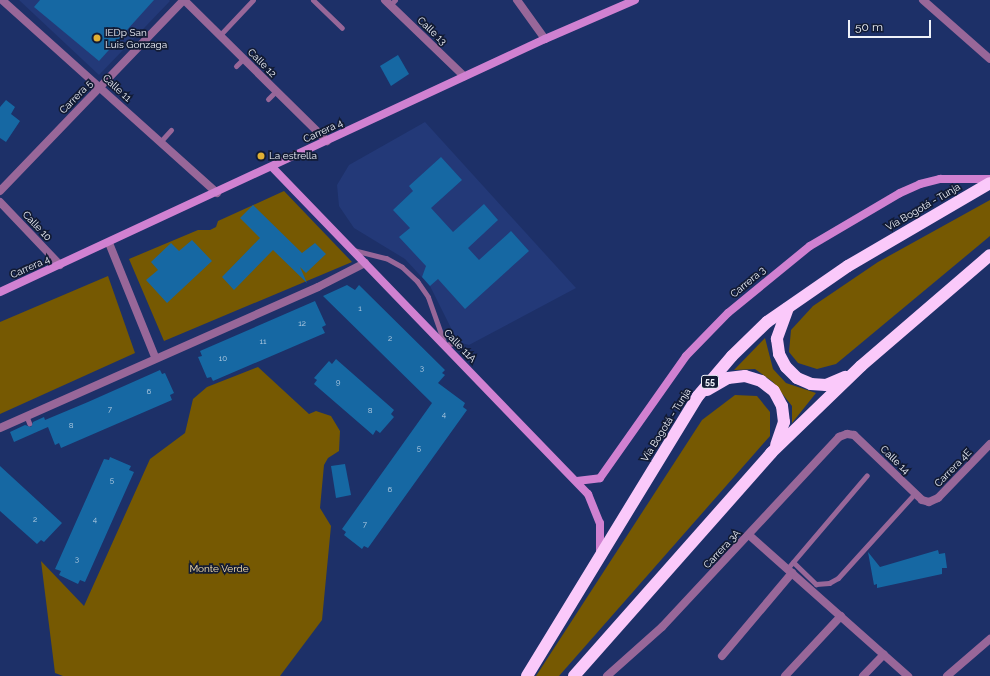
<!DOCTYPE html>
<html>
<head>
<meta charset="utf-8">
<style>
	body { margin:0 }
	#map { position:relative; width:990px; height:676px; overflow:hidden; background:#1d3068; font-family:Raleway,sans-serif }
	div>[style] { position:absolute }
	.built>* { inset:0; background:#233978 }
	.green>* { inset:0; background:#765902 }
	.building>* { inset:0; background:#1668a3 }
	.lane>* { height:5px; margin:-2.5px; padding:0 2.5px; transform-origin:2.5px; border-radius:2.5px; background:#986799 }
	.street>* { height:8px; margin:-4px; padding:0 4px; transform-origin:4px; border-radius:4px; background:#986799 }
	.secondary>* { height:8px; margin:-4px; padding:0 4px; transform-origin:4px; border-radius:4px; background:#d081d1 }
	.highway>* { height:12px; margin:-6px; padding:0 6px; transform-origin:6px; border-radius:6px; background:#fac9fa }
	.dots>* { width:11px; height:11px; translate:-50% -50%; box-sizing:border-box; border:2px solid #121b34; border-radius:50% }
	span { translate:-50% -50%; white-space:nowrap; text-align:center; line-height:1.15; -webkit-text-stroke:3.5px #121b34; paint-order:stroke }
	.number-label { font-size:8px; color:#b9d0e4 }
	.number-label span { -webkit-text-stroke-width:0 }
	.shield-label span { padding:1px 3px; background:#121b34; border:1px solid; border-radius:3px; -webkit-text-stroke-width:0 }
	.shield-label { font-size:9px; color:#eff2f9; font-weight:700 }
	.street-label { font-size:10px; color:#eff2f9 }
	.poi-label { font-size:10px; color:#eff2f9 }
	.left { translate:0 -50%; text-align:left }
	.park-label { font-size:10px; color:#f9e1ad }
	.scale { position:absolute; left:848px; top:20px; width:83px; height:18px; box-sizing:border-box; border:2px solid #eff2f9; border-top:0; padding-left:5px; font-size:12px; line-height:14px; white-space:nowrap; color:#eff2f9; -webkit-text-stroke:3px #121b34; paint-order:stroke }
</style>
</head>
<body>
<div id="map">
	<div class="built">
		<i style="clip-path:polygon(19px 0,169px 0,170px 1px,99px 75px)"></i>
		<i style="clip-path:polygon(425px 122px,576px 288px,469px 345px,458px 342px,430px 286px,405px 259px,354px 228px,339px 206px,337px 185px,349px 165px)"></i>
	</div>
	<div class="green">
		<i style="clip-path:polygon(284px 191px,352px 262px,164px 341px,129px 259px,198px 230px,210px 230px,216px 227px,218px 221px)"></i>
		<i style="clip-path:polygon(990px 200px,990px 236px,836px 364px,817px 369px,798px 363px,789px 352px,791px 330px,813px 306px,878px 262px)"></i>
		<i style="clip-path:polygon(108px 276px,135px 353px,0 414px,0 322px)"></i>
		<i style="clip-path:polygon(765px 338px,773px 369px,786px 383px,816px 393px,792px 423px,792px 406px,773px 382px,755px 369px,734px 370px)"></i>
		<i style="clip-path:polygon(258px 367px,309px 414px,316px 411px,331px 416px,340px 431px,339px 451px,328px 458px,324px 465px,320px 508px,331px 526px,322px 620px,280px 676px,63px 676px,55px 673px,41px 561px,84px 606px,150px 459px,185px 433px,193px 399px,207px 387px)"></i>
		<i style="clip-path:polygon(735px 395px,757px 396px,770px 412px,770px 436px,559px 676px,536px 676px,702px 420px)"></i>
	</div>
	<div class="building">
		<i style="clip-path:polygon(40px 0,154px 0,99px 61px,34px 7px)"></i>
		<i style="clip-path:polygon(398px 55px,409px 74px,391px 86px,380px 66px)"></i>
		<i style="clip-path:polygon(6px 100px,15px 107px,11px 114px,20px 121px,6px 142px,0 138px,0 107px)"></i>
		<i style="clip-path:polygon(441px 157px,462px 180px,431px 208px,453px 232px,484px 204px,498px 220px,468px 248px,479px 260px,511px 231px,529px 251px,465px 309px,438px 279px,430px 286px,422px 277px,426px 266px,399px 237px,410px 228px,393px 210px,413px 191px,409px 186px)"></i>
		<i style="clip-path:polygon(253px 205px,302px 253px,315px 243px,326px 254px,306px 273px,300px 267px,307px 283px,273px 250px,234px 290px,222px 277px,260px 238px,240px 218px)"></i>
		<i style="clip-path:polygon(192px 240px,212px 261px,167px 303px,146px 280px,158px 270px,151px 262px,171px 243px,179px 251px)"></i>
		<i style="clip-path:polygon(347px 285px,355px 290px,359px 285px,445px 370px,442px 373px,445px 375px,438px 383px,465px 403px,463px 407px,467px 410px,368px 548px,364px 546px,362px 549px,344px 535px,346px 532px,342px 529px,432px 403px,323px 296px)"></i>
		<i style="clip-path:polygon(315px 301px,326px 325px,322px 327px,325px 333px,213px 381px,211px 377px,207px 378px,198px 357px,202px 356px,200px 351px)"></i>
		<i style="clip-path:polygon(336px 359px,394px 410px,391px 414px,394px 417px,380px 433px,376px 430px,373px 435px,314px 384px,317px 380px,314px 378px,329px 361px,332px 364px)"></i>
		<i style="clip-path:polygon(160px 370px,162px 374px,165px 373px,174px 393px,170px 395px,172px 400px,61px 448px,59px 443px,55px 445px,48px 427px,14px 442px,10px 432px,25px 425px,31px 427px,33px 422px,44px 417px,45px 420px,88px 402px)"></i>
		<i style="clip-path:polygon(110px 457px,131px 466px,129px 470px,134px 472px,85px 582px,80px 580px,78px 584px,59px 575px,61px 571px,55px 569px,104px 459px,109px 460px)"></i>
		<i style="clip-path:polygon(345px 464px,351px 495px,336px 498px,331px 466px)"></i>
		<i style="clip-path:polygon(0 466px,62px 523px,44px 542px,41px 540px,37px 544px,0 511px)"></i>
		<i style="clip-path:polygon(938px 550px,939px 554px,945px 553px,947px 568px,942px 568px,942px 574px,877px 588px,877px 584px,874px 585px,868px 552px,880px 567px)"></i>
	</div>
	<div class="lane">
		<i style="left:313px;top:0;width:40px;rotate:44deg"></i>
		<i style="left:390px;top:5px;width:7px;rotate:-45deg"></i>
		<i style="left:220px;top:35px;width:48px;rotate:-46.7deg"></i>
		<i style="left:236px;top:66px;width:10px;rotate:-45deg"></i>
		<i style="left:268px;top:99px;width:11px;rotate:-45deg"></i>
		<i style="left:161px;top:141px;width:15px;rotate:-48deg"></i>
		<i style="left:353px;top:250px;width:34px;rotate:14deg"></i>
		<i style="left:386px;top:258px;width:18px;rotate:29deg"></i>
		<i style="left:402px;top:267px;width:21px;rotate:43deg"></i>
		<i style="left:417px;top:281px;width:19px;rotate:55deg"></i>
		<i style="left:428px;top:297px;width:51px;rotate:70.5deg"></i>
		<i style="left:445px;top:345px;width:13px;rotate:-13deg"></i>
		<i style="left:26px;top:415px;width:9px;rotate:69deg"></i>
		<i style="left:793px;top:562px;width:32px;rotate:44deg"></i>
		<i style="left:816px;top:584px;width:13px;rotate:-4deg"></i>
		<i style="left:829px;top:583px;width:10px;rotate:-29deg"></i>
		<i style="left:838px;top:578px;width:115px;rotate:-47.8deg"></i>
		<i style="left:787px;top:569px;width:123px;rotate:-49.6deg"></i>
	</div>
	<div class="street">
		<i style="left:2px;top:0;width:289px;rotate:41.9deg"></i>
		<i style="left:184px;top:0;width:201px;rotate:44.6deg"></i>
		<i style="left:385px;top:0;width:110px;rotate:43.9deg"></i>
		<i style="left:517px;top:0;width:48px;rotate:54.3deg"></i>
		<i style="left:923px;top:0;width:89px;rotate:41.4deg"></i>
		<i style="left:0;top:191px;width:265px;rotate:-46.1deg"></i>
		<i style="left:0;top:202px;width:87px;rotate:46.4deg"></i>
		<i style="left:109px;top:243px;width:123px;rotate:68deg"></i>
		<i style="left:0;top:428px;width:348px;rotate:-23.9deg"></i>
		<i style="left:318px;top:287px;width:53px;rotate:-27.1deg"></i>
		<i style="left:749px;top:535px;width:213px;rotate:41.6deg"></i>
		<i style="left:722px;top:656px;width:109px;rotate:-49.9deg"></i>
		<i style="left:607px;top:676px;width:74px;rotate:-41.7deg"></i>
		<i style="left:662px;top:627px;width:260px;rotate:-47deg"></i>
		<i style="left:839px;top:437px;width:9px;rotate:-21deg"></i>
		<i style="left:847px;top:434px;width:7px;rotate:8deg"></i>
		<i style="left:854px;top:435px;width:94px;rotate:43.7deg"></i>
		<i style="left:922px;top:500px;width:7px;rotate:16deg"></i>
		<i style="left:929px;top:502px;width:10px;rotate:-24deg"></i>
		<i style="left:938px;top:498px;width:75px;rotate:-46.1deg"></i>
		<i style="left:785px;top:676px;width:82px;rotate:-47deg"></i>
		<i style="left:863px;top:676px;width:30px;rotate:-46deg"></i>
		<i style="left:947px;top:676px;width:57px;rotate:-40.7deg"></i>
	</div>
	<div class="secondary">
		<i style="left:272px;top:167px;width:455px;rotate:46deg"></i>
		<i style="left:588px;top:494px;width:31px;rotate:68deg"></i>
		<i style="left:600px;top:523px;width:30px;rotate:90deg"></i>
		<i style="left:0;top:292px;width:601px;rotate:-24.9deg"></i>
		<i style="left:545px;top:39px;width:98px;rotate:-23.4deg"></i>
		<i style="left:577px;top:481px;width:23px;rotate:-7deg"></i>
		<i style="left:600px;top:478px;width:149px;rotate:-54.8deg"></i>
		<i style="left:686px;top:356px;width:60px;rotate:-45.7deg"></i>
		<i style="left:728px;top:313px;width:106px;rotate:-39.3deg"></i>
		<i style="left:810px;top:246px;width:104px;rotate:-30.5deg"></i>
		<i style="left:900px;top:193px;width:22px;rotate:-24deg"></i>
		<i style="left:920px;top:184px;width:21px;rotate:-14deg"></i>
		<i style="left:940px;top:179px;width:50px"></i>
	</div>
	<div class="highway">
		<i style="left:788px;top:308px;width:33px;rotate:110deg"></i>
		<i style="left:777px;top:339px;width:15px;rotate:82deg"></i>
		<i style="left:779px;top:354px;width:15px;rotate:62deg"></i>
		<i style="left:786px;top:367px;width:16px;rotate:45deg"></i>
		<i style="left:797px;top:378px;width:15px;rotate:23deg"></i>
		<i style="left:811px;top:384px;width:15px;rotate:4deg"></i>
		<i style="left:826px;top:385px;width:21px;rotate:-23deg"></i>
		<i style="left:707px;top:390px;width:24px;rotate:-30deg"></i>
		<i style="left:728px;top:378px;width:17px;rotate:-7deg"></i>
		<i style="left:745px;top:376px;width:17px;rotate:17deg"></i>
		<i style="left:761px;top:381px;width:16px;rotate:38deg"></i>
		<i style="left:774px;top:391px;width:17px;rotate:62deg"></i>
		<i style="left:782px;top:406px;width:16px;rotate:83deg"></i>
		<i style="left:784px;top:422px;width:24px;rotate:109deg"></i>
		<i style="left:527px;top:676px;width:328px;rotate:-58.6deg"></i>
		<i style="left:698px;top:396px;width:52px;rotate:-49.6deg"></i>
		<i style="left:732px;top:356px;width:49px;rotate:-44.2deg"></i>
		<i style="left:767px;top:322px;width:98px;rotate:-34.7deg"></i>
		<i style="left:848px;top:266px;width:164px;rotate:-30.3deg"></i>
		<i style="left:574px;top:676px;width:298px;rotate:-48.5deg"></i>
		<i style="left:771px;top:453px;width:125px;rotate:-44deg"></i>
		<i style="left:861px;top:366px;width:170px;rotate:-40.7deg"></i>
	</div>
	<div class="dots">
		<i style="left:97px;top:38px;background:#e0b034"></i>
		<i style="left:261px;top:156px;background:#e0b034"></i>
	</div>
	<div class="number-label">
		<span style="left:360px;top:309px">1</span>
		<span style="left:302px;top:324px">12</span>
		<span style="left:390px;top:339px">2</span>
		<span style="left:263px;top:342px">11</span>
		<span style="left:223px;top:359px">10</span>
		<span style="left:422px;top:369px">3</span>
		<span style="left:338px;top:383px">9</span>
		<span style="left:149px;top:392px">6</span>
		<span style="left:110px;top:410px">7</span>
		<span style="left:370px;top:411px">8</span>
		<span style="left:444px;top:415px">4</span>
		<span style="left:71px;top:426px">8</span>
		<span style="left:419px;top:449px">5</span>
		<span style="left:112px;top:481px">5</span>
		<span style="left:390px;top:490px">6</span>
		<span style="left:35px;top:520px">2</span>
		<span style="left:95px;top:520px">4</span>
		<span style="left:365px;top:525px">7</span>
		<span style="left:77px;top:560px">3</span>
	</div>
	<div class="shield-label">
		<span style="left:710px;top:382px">55</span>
	</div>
	<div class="street-label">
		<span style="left:432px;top:31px;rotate:44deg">Calle 13</span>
		<span style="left:262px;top:63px;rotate:45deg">Calle 12</span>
		<span style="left:117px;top:88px;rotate:42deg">Calle 11</span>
		<span style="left:76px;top:97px;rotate:-46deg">Carrera 5</span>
		<span style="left:323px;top:131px;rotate:-25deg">Carrera 4</span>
		<span style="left:923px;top:207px;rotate:-30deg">Vía Bogotá - Tunja</span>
		<span style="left:37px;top:226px;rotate:46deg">Calle 10</span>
		<span style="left:30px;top:267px;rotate:-24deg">Carrera 4</span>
		<span style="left:748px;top:282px;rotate:-40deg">Carrera 3</span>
		<span style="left:460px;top:346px;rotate:46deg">Calle 11A</span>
		<span style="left:666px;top:425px;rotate:-58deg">Vía Bogotá - Tunja</span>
		<span style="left:895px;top:460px;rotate:44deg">Calle 14</span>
		<span style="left:953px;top:468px;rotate:-46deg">Carrera 4E</span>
		<span style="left:722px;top:549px;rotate:-47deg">Carrera 3A</span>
	</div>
	<div class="poi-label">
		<span class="left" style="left:105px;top:38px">IEDp San<br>Luis Gonzaga</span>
		<span class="left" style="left:269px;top:156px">La estrella</span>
	</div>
	<div class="park-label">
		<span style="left:219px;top:569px">Monte Verde</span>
	</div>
	<div class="scale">50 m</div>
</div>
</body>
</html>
